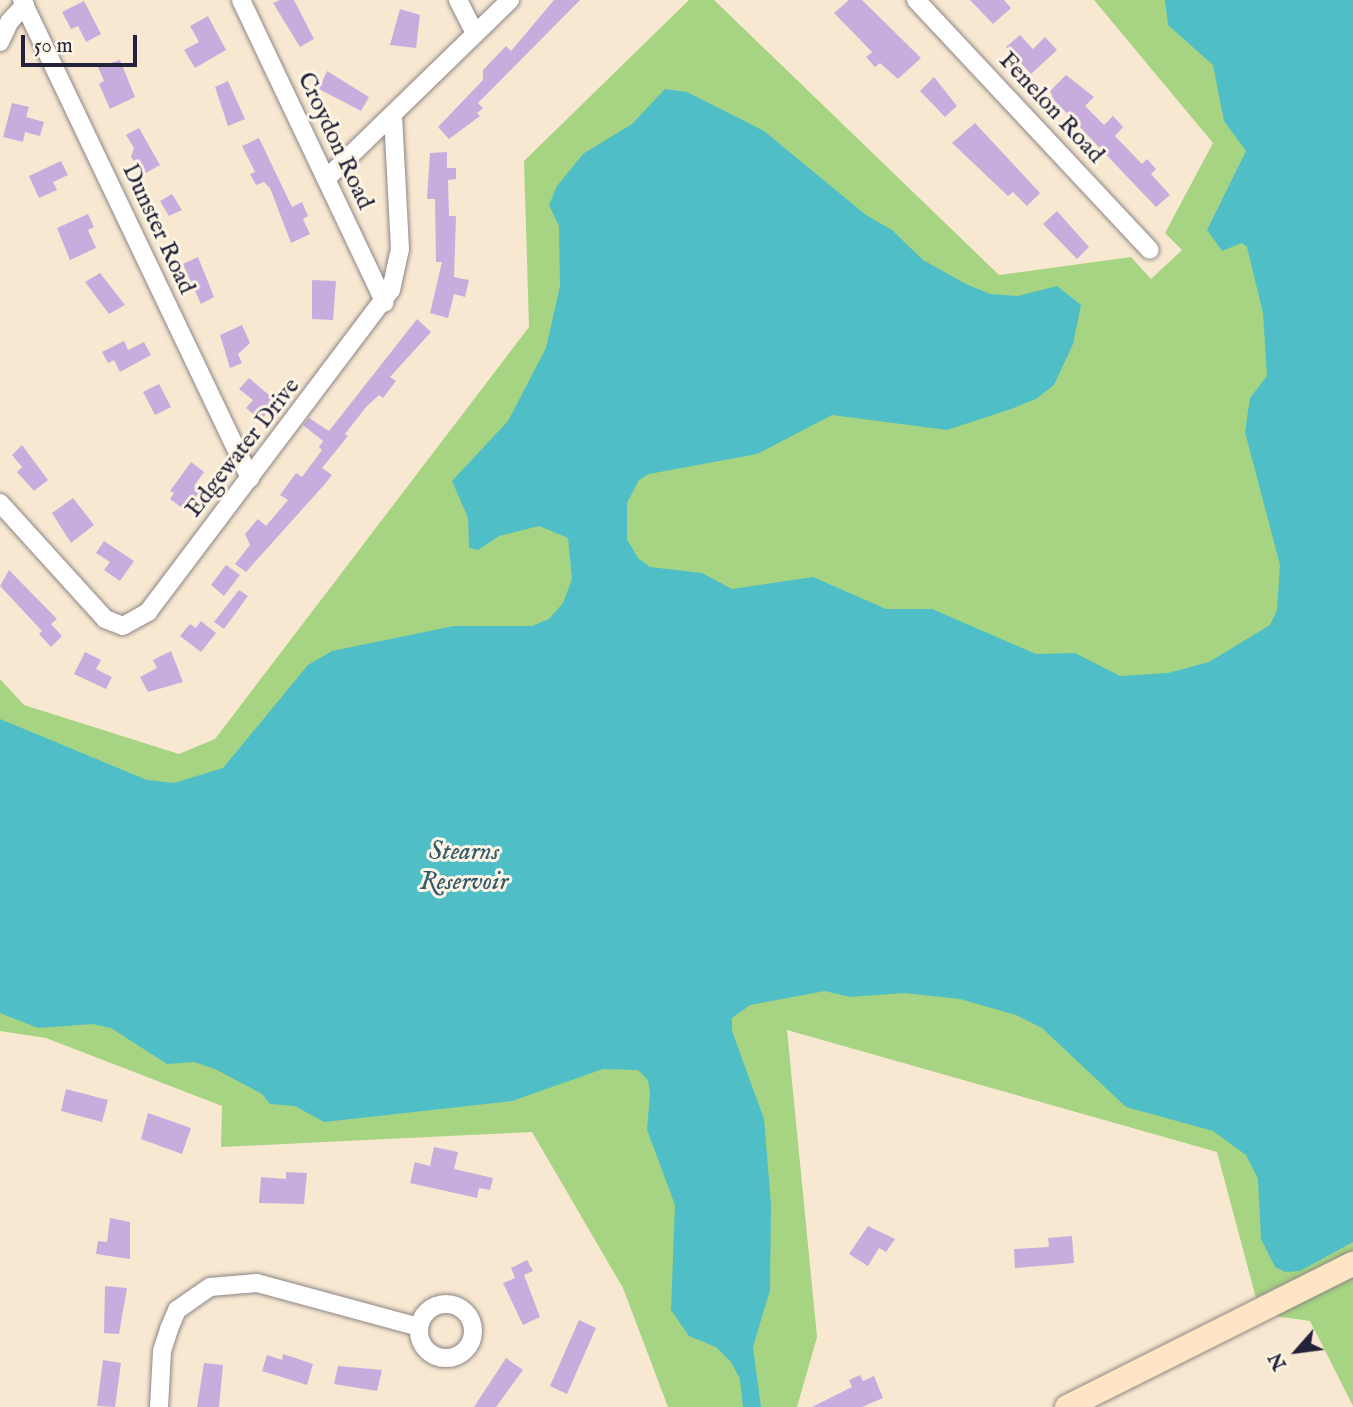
<!DOCTYPE html>
<html>
<head>
<meta charset="utf-8">
<style>
	body { margin:0 }
	#map { position:relative; width:1353px; height:1407px; overflow:hidden; background:#f8e8d1; font-family:"IM FELL English",serif }
	div>[style] { position:absolute }
	.green>* { inset:0; background:#a6d482 }
	.water>* { inset:0; background:#4fbec6 }
	.building>* { inset:0; background:#c8acde }
	.roads { filter:drop-shadow(0 0 2px #8d8586) drop-shadow(0 0 2px #8d8586) }
	.street>* { height:18px; margin:-9px; padding:0 9px; transform-origin:9px; border-radius:9px; background:#fff }
	.street>.ring { margin:-9px; padding:0; box-sizing:content-box; background:none; border:18px solid #fff; border-radius:50% }
	.secondary>* { height:24px; margin:-12px; padding:0 12px; transform-origin:12px; border-radius:12px; background:#ffe4c6 }
	span { translate:-50% -50%; white-space:nowrap; text-align:center; line-height:1.15; -webkit-text-stroke:6px #fcf5e5; paint-order:stroke }
	.street-label { font-size:24px; color:#22223b }
	.water-label { font-size:26px; color:#32596c; font-style:italic }
	.north { position:absolute; left:1262px; top:1316px; width:70px; height:70px; -webkit-text-stroke:5px #fcf5e5; paint-order:stroke; rotate:242deg; font-size:19px; font-weight:700; line-height:28px; text-align:center; color:#22223b }
	.north::after { content:''; display:block; margin:auto; width:24px; height:32px; background:#22223b; clip-path:polygon(50% 0,100% 100%,50% 72%,0 100%) }
	.scale { position:absolute; left:21px; top:35px; width:116px; height:32px; box-sizing:border-box; border:4px solid #22223b; border-top:0; padding-left:9px; font-size:21px; line-height:24px; white-space:nowrap; color:#22223b; -webkit-text-stroke:5px #fcf5e5; paint-order:stroke }
</style>
</head>
<body>
<div id="map">
	<div class="green">
		<i style="clip-path:polygon(689px 0,714px 0,999px 275px,1131px 257px,1151px 279px,1182px 250px,1165px 233px,1213px 143px,1094px 0,1353px 0,1353px 1250px,1256px 1298px,1217px 1152px,787px 1030px,817px 1337px,797px 1407px,668px 1407px,623px 1288px,532px 1132px,221px 1147px,222px 1106px,46px 1038px,0 1031px,0 679px,24px 705px,179px 754px,215px 739px,529px 327px,524px 161px)"></i>
		<i style="clip-path:polygon(1353px 1276px,1353px 1406px,1310px 1321px,1275px 1316px)"></i>
	</div>
	<div class="water">
		<i style="clip-path:polygon(1165px 0,1353px 0,1353px 1242px,1300px 1271px,1285px 1272px,1275px 1267px,1261px 1239px,1258px 1179px,1246px 1155px,1213px 1131px,1126px 1107px,1042px 1028px,1016px 1015px,960px 999px,904px 993px,850px 997px,825px 991px,750px 1005px,732px 1018px,732px 1031px,764px 1119px,771px 1204px,770px 1290px,753px 1347px,761px 1407px,743px 1407px,740px 1379px,731px 1362px,716px 1347px,689px 1336px,671px 1310px,675px 1205px,647px 1130px,650px 1093px,648px 1080px,638px 1070px,603px 1069px,512px 1101px,324px 1122px,295px 1106px,270px 1104px,262px 1094px,215px 1069px,194px 1062px,167px 1064px,111px 1028px,92px 1024px,38px 1028px,0 1013px,0 719px,147px 780px,174px 783px,223px 768px,308px 665px,332px 651px,454px 626px,532px 626px,549px 619px,563px 603px,572px 579px,568px 538px,539px 526px,499px 536px,478px 550px,469px 548px,468px 518px,452px 481px,508px 421px,546px 348px,560px 286px,559px 226px,549px 205px,557px 186px,583px 154px,632px 124px,665px 89px,687px 92px,764px 131px,866px 215px,892px 230px,923px 260px,966px 284px,990px 294px,1018px 296px,1057px 286px,1081px 305px,1073px 344px,1054px 385px,1036px 399px,1011px 409px,947px 430px,832px 415px,757px 454px,649px 474px,639px 480px,627px 503px,627px 539px,638px 558px,650px 567px,702px 573px,732px 589px,813px 577px,886px 609px,932px 609px,1036px 654px,1075px 653px,1120px 676px,1168px 673px,1209px 662px,1270px 625px,1277px 610px,1280px 565px,1245px 432px,1250px 398px,1267px 376px,1263px 313px,1247px 247px,1242px 243px,1222px 251px,1207px 230px,1246px 151px,1224px 121px,1213px 65px,1168px 25px)"></i>
	</div>
	<div class="building">
		<i style="clip-path:polygon(280px 0,294px 0,314px 39px,300px 47px,273px 3px)"></i>
		<i style="clip-path:polygon(554px 0,580px 0,478px 103px,483px 108px,477px 113px,480px 116px,449px 139px,438px 127px,483px 80px,483px 70px,506px 46px,511px 51px)"></i>
		<i style="clip-path:polygon(849px 0,862px 0,921px 58px,898px 79px,880px 63px,875px 67px,866px 57px,872px 52px,834px 13px)"></i>
		<i style="clip-path:polygon(970px 0,1004px 0,1011px 8px,993px 24px)"></i>
		<i style="clip-path:polygon(84px 1px,101px 34px,86px 42px,78px 26px,71px 29px,62px 12px)"></i>
		<i style="clip-path:polygon(400px 9px,420px 15px,416px 48px,390px 45px)"></i>
		<i style="clip-path:polygon(208px 16px,226px 50px,195px 68px,184px 50px,199px 42px,190px 26px)"></i>
		<i style="clip-path:polygon(1020px 35px,1033px 49px,1045px 37px,1057px 50px,1031px 74px,1006px 47px)"></i>
		<i style="clip-path:polygon(120px 60px,135px 97px,110px 109px,99px 84px,104px 81px,98px 67px)"></i>
		<i style="clip-path:polygon(327px 71px,369px 97px,361px 111px,319px 89px)"></i>
		<i style="clip-path:polygon(1066px 75px,1094px 97px,1085px 106px,1104px 125px,1113px 116px,1123px 127px,1115px 136px,1142px 164px,1147px 159px,1156px 169px,1151px 174px,1170px 195px,1156px 207px,1054px 100px,1050px 91px)"></i>
		<i style="clip-path:polygon(934px 77px,957px 106px,945px 117px,920px 91px)"></i>
		<i style="clip-path:polygon(228px 81px,245px 119px,228px 126px,215px 87px)"></i>
		<i style="clip-path:polygon(12px 103px,29px 107px,26px 117px,44px 122px,40px 136px,25px 132px,23px 142px,3px 137px)"></i>
		<i style="clip-path:polygon(975px 123px,1040px 193px,1027px 206px,1013px 192px,1008px 196px,952px 143px)"></i>
		<i style="clip-path:polygon(139px 128px,160px 165px,144px 174px,131px 157px,134px 148px,126px 135px)"></i>
		<i style="clip-path:polygon(259px 138px,292px 207px,302px 202px,308px 216px,303px 219px,310px 234px,291px 243px,270px 188px,264px 182px,256px 185px,250px 174px,255px 172px,242px 146px)"></i>
		<i style="clip-path:polygon(447px 152px,447px 168px,456px 168px,456px 179px,448px 180px,449px 216px,456px 216px,454px 277px,469px 280px,465px 297px,454px 294px,448px 318px,430px 313px,442px 262px,436px 262px,435px 199px,427px 199px,430px 153px)"></i>
		<i style="clip-path:polygon(61px 161px,68px 175px,53px 182px,57px 190px,39px 198px,29px 176px)"></i>
		<i style="clip-path:polygon(172px 194px,182px 210px,169px 216px,160px 201px)"></i>
		<i style="clip-path:polygon(1057px 211px,1089px 247px,1077px 259px,1043px 224px)"></i>
		<i style="clip-path:polygon(88px 214px,94px 227px,88px 230px,96px 248px,70px 260px,57px 228px)"></i>
		<i style="clip-path:polygon(198px 257px,214px 297px,201px 304px,183px 264px)"></i>
		<i style="clip-path:polygon(100px 273px,125px 305px,109px 314px,85px 282px)"></i>
		<i style="clip-path:polygon(312px 280px,336px 281px,333px 320px,312px 319px)"></i>
		<i style="clip-path:polygon(417px 319px,431px 332px,390px 377px,396px 381px,383px 398px,379px 395px,366px 407px,345px 434px,348px 436px,322px 468px,332px 475px,324px 485px,246px 572px,235px 564px,250px 545px,245px 534px,258px 519px,266px 526px,288px 500px,280px 495px,296px 473px,302px 477px,322px 450px,319px 447px,323px 441px,303px 425px,309px 418px,329px 431px)"></i>
		<i style="clip-path:polygon(242px 325px,250px 343px,238px 354px,242px 363px,230px 368px,220px 335px)"></i>
		<i style="clip-path:polygon(124px 341px,128px 350px,144px 342px,151px 355px,120px 372px,114px 360px,108px 363px,102px 352px)"></i>
		<i style="clip-path:polygon(249px 378px,276px 401px,261px 420px,246px 408px,253px 400px,239px 389px)"></i>
		<i style="clip-path:polygon(159px 384px,171px 407px,155px 415px,143px 392px)"></i>
		<i style="clip-path:polygon(22px 445px,48px 480px,34px 491px,17px 472px,22px 467px,12px 455px)"></i>
		<i style="clip-path:polygon(191px 462px,204px 472px,194px 486px,200px 491px,186px 511px,170px 499px,174px 493px,170px 491px)"></i>
		<i style="clip-path:polygon(73px 498px,94px 525px,71px 543px,52px 513px)"></i>
		<i style="clip-path:polygon(104px 541px,134px 561px,120px 581px,104px 570px,110px 562px,96px 553px)"></i>
		<i style="clip-path:polygon(226px 565px,240px 575px,224px 596px,211px 585px)"></i>
		<i style="clip-path:polygon(9px 570px,57px 619px,51px 624px,62px 636px,51px 647px,39px 634px,42px 631px,0 586px)"></i>
		<i style="clip-path:polygon(239px 590px,248px 596px,224px 629px,214px 622px)"></i>
		<i style="clip-path:polygon(201px 621px,216px 633px,201px 652px,180px 636px,190px 624px,196px 628px)"></i>
		<i style="clip-path:polygon(171px 651px,183px 682px,148px 692px,140px 677px,157px 668px,153px 660px)"></i>
		<i style="clip-path:polygon(85px 652px,101px 660px,96px 669px,112px 677px,106px 689px,74px 674px)"></i>
		<i style="clip-path:polygon(66px 1089px,108px 1100px,102px 1122px,61px 1111px)"></i>
		<i style="clip-path:polygon(148px 1113px,191px 1128px,182px 1154px,141px 1139px)"></i>
		<i style="clip-path:polygon(434px 1147px,458px 1152px,454px 1169px,493px 1178px,490px 1190px,479px 1188px,477px 1198px,410px 1183px,415px 1162px,430px 1166px)"></i>
		<i style="clip-path:polygon(286px 1172px,307px 1173px,304px 1204px,259px 1203px,261px 1177px,286px 1179px)"></i>
		<i style="clip-path:polygon(110px 1218px,130px 1222px,130px 1259px,96px 1254px,98px 1241px,107px 1242px)"></i>
		<i style="clip-path:polygon(868px 1226px,895px 1239px,886px 1252px,879px 1248px,868px 1266px,849px 1254px)"></i>
		<i style="clip-path:polygon(1072px 1236px,1074px 1263px,1015px 1268px,1014px 1249px,1049px 1247px,1048px 1238px)"></i>
		<i style="clip-path:polygon(527px 1260px,533px 1271px,524px 1275px,540px 1317px,523px 1325px,503px 1283px,515px 1278px,511px 1268px)"></i>
		<i style="clip-path:polygon(105px 1286px,127px 1288px,119px 1334px,104px 1333px)"></i>
		<i style="clip-path:polygon(579px 1320px,596px 1328px,567px 1394px,550px 1386px)"></i>
		<i style="clip-path:polygon(283px 1354px,313px 1364px,307px 1385px,262px 1371px,267px 1355px,282px 1360px)"></i>
		<i style="clip-path:polygon(506px 1358px,523px 1370px,496px 1407px,474px 1407px)"></i>
		<i style="clip-path:polygon(103px 1360px,121px 1363px,115px 1407px,97px 1406px)"></i>
		<i style="clip-path:polygon(204px 1363px,223px 1365px,219px 1407px,197px 1407px)"></i>
		<i style="clip-path:polygon(338px 1366px,382px 1370px,377px 1391px,334px 1384px)"></i>
		<i style="clip-path:polygon(860px 1375px,863px 1381px,874px 1376px,883px 1398px,862px 1407px,812px 1407px,852px 1387px,849px 1380px)"></i>
	</div>
	<div class="roads">
		<div class="street">
			<i style="left:22px;top:0;width:530px;rotate:64.5deg"></i>
			<i style="left:241px;top:0;width:335px;rotate:64.6deg"></i>
			<i style="left:458px;top:0;width:38px;rotate:63deg"></i>
			<i style="left:916px;top:0;width:342px;rotate:46.9deg"></i>
			<i style="left:0;top:42px;width:23px;rotate:-65deg"></i>
			<i style="left:10px;top:21px;width:22px;rotate:-47deg"></i>
			<i style="left:326px;top:179px;width:257px;rotate:-44.2deg"></i>
			<i style="left:0;top:503px;width:156px;rotate:47.8deg"></i>
			<i style="left:105px;top:619px;width:19px;rotate:21deg"></i>
			<i style="left:123px;top:626px;width:29px;rotate:-29deg"></i>
			<i style="left:148px;top:612px;width:403px;rotate:-53deg"></i>
			<i style="left:391px;top:290px;width:42px;rotate:-77.6deg"></i>
			<i style="left:400px;top:249px;width:135px;rotate:-93deg"></i>
			<i class="ring" style="left:419px;top:1304px;width:36px;height:36px"></i>
			<i style="left:159px;top:1407px;width:56px;rotate:-86.9deg"></i>
			<i style="left:162px;top:1351px;width:23px;rotate:-72deg"></i>
			<i style="left:169px;top:1329px;width:21px;rotate:-67deg"></i>
			<i style="left:177px;top:1310px;width:40px;rotate:-34.9deg"></i>
			<i style="left:210px;top:1287px;width:47px;rotate:-4.9deg"></i>
			<i style="left:257px;top:1283px;width:168px;rotate:15.2deg"></i>
		</div>
		<div class="secondary">
			<i style="left:1067px;top:1407px;width:320px;rotate:-26.6deg"></i>
		</div>
	</div>
	<div class="street-label">
		<span style="left:1051px;top:108px;rotate:47deg">Fenelon Road</span>
		<span style="left:335px;top:141px;rotate:65deg">Croydon Road</span>
		<span style="left:158px;top:229px;rotate:65deg">Dunster Road</span>
		<span style="left:243px;top:448px;rotate:-52deg">Edgewater Drive</span>
	</div>
	<div class="water-label">
		<span style="left:464px;top:867px">Stearns<br>Reservoir</span>
	</div>
	<div class="north">N</div>
	<div class="scale">50 m</div>
</div>
</body>
</html>
